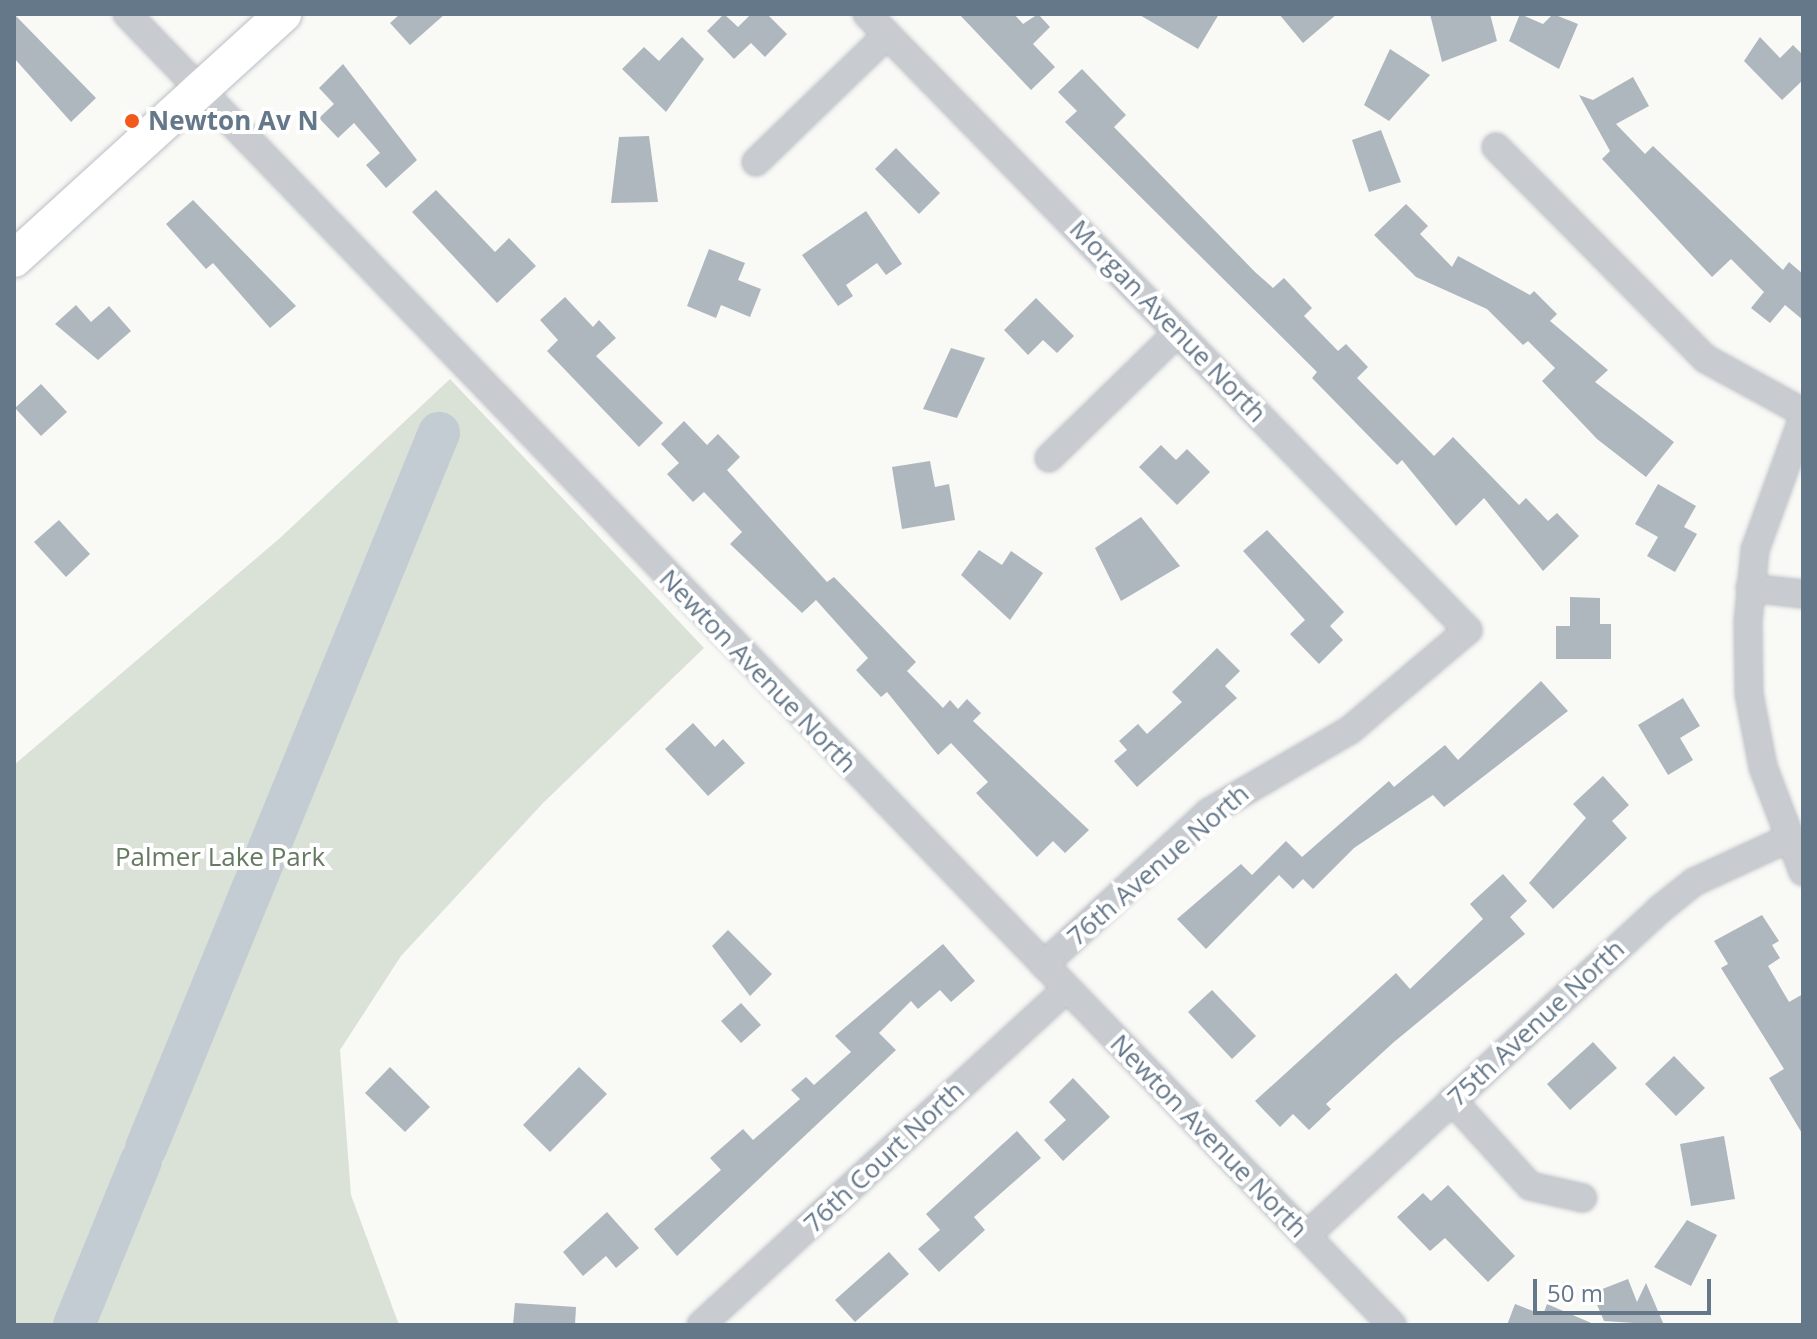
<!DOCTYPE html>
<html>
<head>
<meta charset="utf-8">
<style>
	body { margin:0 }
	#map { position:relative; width:1817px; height:1339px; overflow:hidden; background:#f9f9f6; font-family:"Open Sans",sans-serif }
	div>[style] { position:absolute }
	.green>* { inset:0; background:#dae1d7 }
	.river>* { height:42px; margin:-21px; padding:0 21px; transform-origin:21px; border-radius:21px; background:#c2ccd2 }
	.building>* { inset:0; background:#aeb7be }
	.roads { filter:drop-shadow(0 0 2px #babfc4) drop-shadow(0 0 2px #babfc4) }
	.street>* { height:26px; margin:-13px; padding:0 13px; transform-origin:13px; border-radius:13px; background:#c8ccd0 }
	.secondary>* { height:36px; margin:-18px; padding:0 18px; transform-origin:18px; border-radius:18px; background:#fff }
	.dots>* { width:22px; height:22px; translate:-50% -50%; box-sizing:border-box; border:4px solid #fff; border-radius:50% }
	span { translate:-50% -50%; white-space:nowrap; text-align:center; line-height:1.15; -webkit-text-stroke:8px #fff; paint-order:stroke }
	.poi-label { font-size:26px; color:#65788a; font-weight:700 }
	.left { translate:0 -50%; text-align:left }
	.street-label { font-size:26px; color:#65788a }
	.park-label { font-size:26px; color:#657a61 }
	.frame { position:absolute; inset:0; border:16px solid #65788a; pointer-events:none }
	.scale { position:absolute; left:1533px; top:1279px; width:178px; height:36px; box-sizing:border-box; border:4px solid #65788a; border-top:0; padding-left:10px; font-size:24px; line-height:28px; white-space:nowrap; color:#65788a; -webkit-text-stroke:6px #fff; paint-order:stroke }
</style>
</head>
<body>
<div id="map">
	<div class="green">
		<i style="clip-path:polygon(450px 379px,704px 648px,543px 803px,401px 956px,340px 1050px,351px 1195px,399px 1325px,14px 1325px,14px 765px,280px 538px)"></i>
	</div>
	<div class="river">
		<i style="left:146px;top:1148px;width:773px;rotate:-67.72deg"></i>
		<i style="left:74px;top:1325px;width:177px;rotate:-67.8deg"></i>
	</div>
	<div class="building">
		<i style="clip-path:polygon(14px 14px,96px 98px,71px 122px,14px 58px)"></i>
		<i style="clip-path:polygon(400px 14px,445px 14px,410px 45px,390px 23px)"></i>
		<i style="clip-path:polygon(724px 14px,738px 27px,751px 14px,767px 14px,787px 34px,765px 57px,751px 43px,734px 59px,707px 31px)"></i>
		<i style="clip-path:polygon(959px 14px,1014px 14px,1023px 24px,1038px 14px,1050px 27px,1033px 44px,1055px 67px,1031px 90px)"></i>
		<i style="clip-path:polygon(1138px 14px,1219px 14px,1198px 49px)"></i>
		<i style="clip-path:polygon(1279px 14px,1337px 14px,1303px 43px)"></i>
		<i style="clip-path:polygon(1430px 14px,1490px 14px,1497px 41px,1442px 62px)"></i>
		<i style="clip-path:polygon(1520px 14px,1543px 24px,1553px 14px,1578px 24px,1559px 69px,1509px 41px)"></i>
		<i style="clip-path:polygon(682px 37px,704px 59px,666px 112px,622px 69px,644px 47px,659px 61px)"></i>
		<i style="clip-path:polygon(1760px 37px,1780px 58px,1793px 45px,1803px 55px,1803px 80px,1782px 100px,1744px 61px)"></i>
		<i style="clip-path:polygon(1390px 49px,1430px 75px,1389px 121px,1364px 105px)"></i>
		<i style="clip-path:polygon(343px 64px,417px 160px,386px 188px,366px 165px,380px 153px,354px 123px,338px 138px,319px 118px,334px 104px,319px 88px)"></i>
		<i style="clip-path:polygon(1082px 69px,1126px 115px,1114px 127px,1255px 272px,1273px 288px,1284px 278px,1312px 308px,1304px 316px,1338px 351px,1346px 344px,1368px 367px,1357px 378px,1434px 456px,1453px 437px,1519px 505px,1526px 498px,1548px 521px,1557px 513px,1579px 536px,1543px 571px,1484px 498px,1456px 526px,1402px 460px,1397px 465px,1312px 378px,1317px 372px,1065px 122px,1077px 111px,1058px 92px)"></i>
		<i style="clip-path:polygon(1633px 77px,1649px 106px,1616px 124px,1645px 154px,1653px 146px,1783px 270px,1789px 262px,1803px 274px,1803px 320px,1785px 305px,1770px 323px,1751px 308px,1764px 292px,1731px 259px,1712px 277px,1602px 159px,1610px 151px,1579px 95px,1593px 100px)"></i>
		<i style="clip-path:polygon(1381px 130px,1401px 182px,1369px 192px,1352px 140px)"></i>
		<i style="clip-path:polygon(649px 136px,658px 202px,611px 203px,619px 137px)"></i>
		<i style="clip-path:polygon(896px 148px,940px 193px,919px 214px,875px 169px)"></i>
		<i style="clip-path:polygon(436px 190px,495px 252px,509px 238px,536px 266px,497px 303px,412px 212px)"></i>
		<i style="clip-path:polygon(193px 200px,296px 306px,270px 328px,213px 263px,206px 269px,166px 224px)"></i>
		<i style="clip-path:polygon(1406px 204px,1428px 226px,1420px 234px,1452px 267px,1458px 256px,1530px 295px,1534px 291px,1557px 314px,1550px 321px,1608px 370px,1595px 382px,1674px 442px,1646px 477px,1597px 439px,1542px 381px,1555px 368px,1528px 341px,1523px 345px,1487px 309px,1416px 277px,1374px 235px)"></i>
		<i style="clip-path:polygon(866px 211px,902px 264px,886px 275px,877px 263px,846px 285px,853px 296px,838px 306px,802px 255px)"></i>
		<i style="clip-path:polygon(709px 249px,745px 263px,738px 280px,761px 289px,750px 317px,721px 305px,716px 318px,687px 306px)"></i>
		<i style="clip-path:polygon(565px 297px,593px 327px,599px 320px,616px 338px,596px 356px,663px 423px,639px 447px,547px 351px,558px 340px,540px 320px)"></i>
		<i style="clip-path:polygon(1036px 298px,1074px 336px,1057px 353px,1043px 340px,1028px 355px,1004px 330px)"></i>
		<i style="clip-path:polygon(76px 305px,91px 322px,109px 306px,131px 331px,98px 360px,55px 324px)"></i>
		<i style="clip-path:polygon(951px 348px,985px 358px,957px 418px,923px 409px)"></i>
		<i style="clip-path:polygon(41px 384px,67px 412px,41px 436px,15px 408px)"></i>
		<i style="clip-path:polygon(684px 421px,707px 445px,718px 434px,740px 457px,727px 470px,827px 582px,834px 577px,916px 662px,907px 671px,943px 708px,950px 700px,958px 709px,967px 699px,981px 713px,973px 721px,1089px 830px,1065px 853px,1053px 841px,1037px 857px,976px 793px,988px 782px,951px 743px,938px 755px,887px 692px,881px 697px,856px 670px,868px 658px,816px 600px,802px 613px,730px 544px,742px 532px,704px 492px,693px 502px,667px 474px,679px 463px,661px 444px)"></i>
		<i style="clip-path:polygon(1161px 445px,1176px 460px,1187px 449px,1210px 472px,1177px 505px,1139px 467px)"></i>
		<i style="clip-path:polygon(930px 461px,935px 487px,949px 484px,955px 520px,902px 529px,892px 467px)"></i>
		<i style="clip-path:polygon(1658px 484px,1696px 506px,1684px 527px,1697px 534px,1675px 572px,1647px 556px,1658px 537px,1635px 524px)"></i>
		<i style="clip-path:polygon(1141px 517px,1180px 566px,1121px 601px,1095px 548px)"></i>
		<i style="clip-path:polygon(59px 520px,90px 554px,66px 577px,34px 542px)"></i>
		<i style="clip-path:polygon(1267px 530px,1344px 612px,1330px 626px,1343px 640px,1319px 664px,1290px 634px,1305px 620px,1243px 551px)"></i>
		<i style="clip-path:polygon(979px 550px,1002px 565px,1011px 551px,1043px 573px,1010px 620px,961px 575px)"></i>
		<i style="clip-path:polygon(1570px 597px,1600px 598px,1600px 624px,1611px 624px,1611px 659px,1556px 659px,1556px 626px,1570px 626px)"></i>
		<i style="clip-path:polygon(1217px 648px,1240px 671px,1225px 686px,1237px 698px,1137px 787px,1114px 761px,1127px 750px,1119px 741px,1138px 724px,1147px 734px,1182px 702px,1172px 692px)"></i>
		<i style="clip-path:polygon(1541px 681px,1568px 711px,1444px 807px,1433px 795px,1354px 848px,1313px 889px,1303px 879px,1293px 889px,1279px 875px,1206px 949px,1177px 919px,1241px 864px,1252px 875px,1286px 841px,1302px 857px,1389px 781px,1394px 787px,1445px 745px,1458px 760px)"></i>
		<i style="clip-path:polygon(1683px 698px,1700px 726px,1680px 738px,1693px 760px,1668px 775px,1638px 725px)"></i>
		<i style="clip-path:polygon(693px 723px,715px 747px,723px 739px,745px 763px,708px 796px,665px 749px)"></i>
		<i style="clip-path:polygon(1603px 776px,1629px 805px,1612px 821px,1627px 838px,1553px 909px,1529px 883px,1586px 818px,1573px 804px)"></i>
		<i style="clip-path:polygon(1503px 874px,1527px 901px,1510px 917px,1525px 934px,1394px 1042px,1326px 1104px,1331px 1109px,1309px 1130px,1293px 1114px,1280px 1127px,1255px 1101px,1396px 973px,1410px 989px,1483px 919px,1470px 904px)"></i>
		<i style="clip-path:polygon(1762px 915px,1779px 941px,1772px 945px,1780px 958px,1768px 966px,1789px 1002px,1803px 994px,1803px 1135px,1769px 1078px,1784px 1069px,1721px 968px,1728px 964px,1714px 941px)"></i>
		<i style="clip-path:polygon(728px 930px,772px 974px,750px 996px,712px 946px)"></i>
		<i style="clip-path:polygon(943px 944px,975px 981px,951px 1002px,940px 990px,918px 1009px,911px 1001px,879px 1033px,896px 1050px,677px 1256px,654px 1229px,721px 1170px,710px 1158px,743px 1129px,753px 1140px,800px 1099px,791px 1090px,806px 1077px,814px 1085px,851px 1052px,835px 1036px)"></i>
		<i style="clip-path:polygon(1212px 990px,1256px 1036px,1232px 1059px,1188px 1012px)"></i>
		<i style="clip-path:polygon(741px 1003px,761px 1025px,741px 1043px,721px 1021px)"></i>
		<i style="clip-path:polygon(1593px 1042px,1617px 1068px,1570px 1110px,1547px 1084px)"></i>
		<i style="clip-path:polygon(1674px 1056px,1705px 1088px,1676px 1116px,1645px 1084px)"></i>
		<i style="clip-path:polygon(390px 1067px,430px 1107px,405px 1132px,365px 1093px)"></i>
		<i style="clip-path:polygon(579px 1067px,607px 1094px,550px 1152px,523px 1125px)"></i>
		<i style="clip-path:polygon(1073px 1078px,1110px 1117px,1063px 1161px,1044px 1140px,1066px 1120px,1049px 1102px)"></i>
		<i style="clip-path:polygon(1017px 1131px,1041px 1158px,974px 1217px,985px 1230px,939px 1272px,918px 1249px,940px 1230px,926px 1214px)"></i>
		<i style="clip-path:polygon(1724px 1136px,1735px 1199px,1691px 1206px,1680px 1144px)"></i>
		<i style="clip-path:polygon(1448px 1185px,1515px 1256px,1488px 1282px,1445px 1238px,1430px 1251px,1397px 1217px,1423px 1193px,1431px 1201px)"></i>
		<i style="clip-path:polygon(607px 1212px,639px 1248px,616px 1268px,606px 1256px,583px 1276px,563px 1252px)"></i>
		<i style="clip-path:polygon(1687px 1220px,1717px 1235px,1691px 1286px,1654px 1267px)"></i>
		<i style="clip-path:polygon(889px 1252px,909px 1274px,855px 1322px,835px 1300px)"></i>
		<i style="clip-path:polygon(1628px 1279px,1637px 1302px,1646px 1283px,1664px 1325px,1604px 1321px,1592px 1293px)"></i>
		<i style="clip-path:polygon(515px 1303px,576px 1307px,575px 1325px,513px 1325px)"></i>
		<i style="clip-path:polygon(1515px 1304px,1543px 1315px,1547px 1304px,1596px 1325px,1507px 1325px)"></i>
	</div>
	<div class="roads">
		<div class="street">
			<i style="left:127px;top:14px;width:1822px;rotate:46.02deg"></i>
			<i style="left:867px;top:14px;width:861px;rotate:45.71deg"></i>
			<i style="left:1468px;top:630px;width:155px;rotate:139.7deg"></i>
			<i style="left:1350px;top:730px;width:163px;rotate:149.8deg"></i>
			<i style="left:1209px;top:812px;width:225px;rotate:137.2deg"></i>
			<i style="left:1496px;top:147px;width:298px;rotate:45.3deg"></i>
			<i style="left:1706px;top:359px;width:111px;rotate:28.7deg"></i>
			<i style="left:756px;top:162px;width:182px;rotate:-44.1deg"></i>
			<i style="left:1803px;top:418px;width:140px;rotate:110deg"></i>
			<i style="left:1755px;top:550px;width:71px;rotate:95.6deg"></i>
			<i style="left:1748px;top:621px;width:73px;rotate:89.2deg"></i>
			<i style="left:1749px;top:694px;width:74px;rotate:79.1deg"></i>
			<i style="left:1763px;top:767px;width:112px;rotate:69.1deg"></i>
			<i style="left:1049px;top:458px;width:180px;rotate:-44.3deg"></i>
			<i style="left:1750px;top:588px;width:53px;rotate:6.5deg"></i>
			<i style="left:1452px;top:1100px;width:116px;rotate:47.8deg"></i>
			<i style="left:1530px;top:1186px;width:54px;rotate:12.8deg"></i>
			<i style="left:1306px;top:1236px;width:481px;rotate:-42.7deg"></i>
			<i style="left:1659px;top:910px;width:45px;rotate:-38.7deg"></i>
			<i style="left:1694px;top:882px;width:102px;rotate:-24.8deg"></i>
			<i style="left:701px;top:1325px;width:496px;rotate:-42.6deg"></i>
		</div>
		<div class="secondary">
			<i style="left:14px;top:259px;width:364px;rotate:-42.3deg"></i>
		</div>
	</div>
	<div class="dots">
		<i style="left:132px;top:121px;background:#f2591d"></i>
	</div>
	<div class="poi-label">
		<span class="left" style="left:148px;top:121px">Newton Av N</span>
	</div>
	<div class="street-label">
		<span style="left:1168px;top:321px;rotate:46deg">Morgan Avenue North</span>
		<span style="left:758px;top:671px;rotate:46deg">Newton Avenue North</span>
		<span style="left:1158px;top:865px;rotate:-41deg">76th Avenue North</span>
		<span style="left:1536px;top:1023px;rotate:-43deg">75th Avenue North</span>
		<span style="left:1209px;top:1136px;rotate:46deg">Newton Avenue North</span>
		<span style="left:884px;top:1157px;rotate:-43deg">76th Court North</span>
	</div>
	<div class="park-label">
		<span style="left:220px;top:857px">Palmer Lake Park</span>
	</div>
	<div class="frame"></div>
	<div class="scale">50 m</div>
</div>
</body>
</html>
